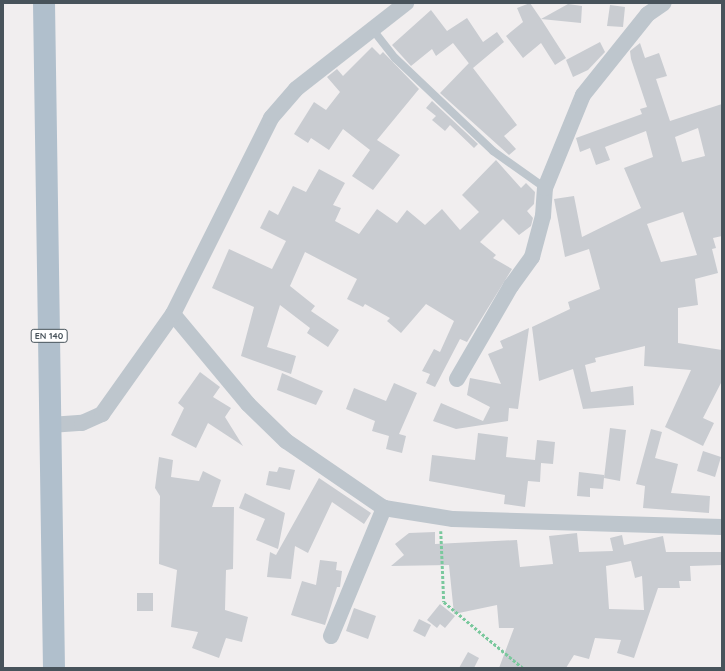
<!DOCTYPE html>
<html>
<head>
<meta charset="utf-8">
<style>
	body { margin:0 }
	#map { position:relative; width:725px; height:671px; overflow:hidden; background:#f1eeef; font-family:Quicksand,sans-serif }
	div>[style] { position:absolute }
	.building>* { inset:0; background:#c9ccd1 }
	.path>* { height:2.5px; margin-top:-1.25px; transform-origin:0; background:repeating-linear-gradient(90deg,#7ac89d 0 3px,transparent 0 5px) }
	.lane>* { height:8px; margin:-4px; padding:0 4px; transform-origin:4px; border-radius:4px; background:#bec6cd }
	.street>* { height:16px; margin:-8px; padding:0 8px; transform-origin:8px; border-radius:8px; background:#bec6cd }
	.primary>* { height:22px; margin:-11px; padding:0 11px; transform-origin:11px; border-radius:11px; background:#b0bfcc }
	span { translate:-50% -50%; white-space:nowrap; text-align:center; line-height:1.15; -webkit-text-stroke:3px #fff; paint-order:stroke }
	.shield-label span { padding:1px 3px; background:#fff; border:1px solid; border-radius:3px; -webkit-text-stroke-width:0 }
	.shield-label { font-size:9px; color:#48535b; font-weight:700 }
	.frame { position:absolute; inset:0; border:4px solid #48535b; pointer-events:none }
</style>
</head>
<body>
<div id="map">
	<div class="building">
		<i style="clip-path:polygon(530px 3px,541px 19px,568px 4px,582px 6px,581px 23px,541px 19px,566px 58px,555px 65px,541px 43px,523px 58px,506px 36px,523px 22px,517px 8px)"></i>
		<i style="clip-path:polygon(610px 5px,625px 7px,623px 27px,607px 26px)"></i>
		<i style="clip-path:polygon(431px 10px,447px 31px,467px 18px,483px 42px,497px 32px,504px 42px,473px 68px,517px 125px,504px 136px,516px 149px,509px 155px,440px 93px,469px 63px,471px 66px,453px 43px,436px 56px,432px 49px,411px 66px,392px 45px)"></i>
		<i style="clip-path:polygon(600px 42px,605px 52px,588px 70px,573px 77px,566px 60px)"></i>
		<i style="clip-path:polygon(evenodd,640px 43px,645px 58px,659px 53px,667px 76px,656px 79px,670px 121px,722px 104px,722px 236px,713px 238px,716px 248px,712px 249px,718px 273px,695px 279px,698px 305px,678px 308px,678px 343px,722px 350px,722px 381px,703px 418px,714px 423px,703px 446px,665px 427px,691px 370px,644px 366px,645px 346px,595px 358px,596px 362px,585px 365px,591px 392px,633px 386px,634px 405px,583px 409px,573px 369px,539px 381px,532px 327px,570px 309px,568px 302px,600px 289px,589px 249px,565px 257px,554px 199px,574px 196px,582px 237px,641px 208px,624px 168px,653px 157px,646px 131px,605px 147px,610px 160px,596px 165px,590px 148px,580px 152px,576px 138px,642px 114px,640px 109px,647px 107px,631px 59px,630px 51px,640px 43px,698px 128px,705px 156px,682px 162px,675px 137px,698px 128px,640px 43px,683px 212px,697px 255px,661px 262px,647px 224px,683px 212px)"></i>
		<i style="clip-path:polygon(372px 47px,380px 55px,383px 52px,419px 89px,377px 140px,400px 155px,373px 190px,352px 176px,370px 150px,343px 129px,329px 150px,311px 138px,308px 143px,294px 134px,314px 102px,326px 110px,340px 92px,327px 77px,337px 69px,343px 76px)"></i>
		<i style="clip-path:polygon(432px 101px,478px 144px,474px 148px,450px 125px,445px 131px,432px 120px,436px 116px,426px 108px)"></i>
		<i style="clip-path:polygon(496px 160px,521px 188px,526px 183px,535px 192px,534px 204px,527px 211px,533px 218px,531px 226px,519px 235px,503px 219px,480px 242px,496px 255px,493px 258px,512px 269px,467px 342px,460px 339px,435px 387px,426px 383px,430px 374px,422px 371px,434px 349px,440px 352px,454px 321px,426px 304px,401px 333px,387px 321px,390px 318px,365px 304px,363px 307px,347px 299px,357px 279px,305px 252px,290px 286px,315px 306px,311px 311px,339px 330px,328px 347px,307px 333px,310px 328px,280px 305px,267px 347px,296px 356px,291px 374px,241px 356px,254px 307px,212px 288px,229px 249px,272px 269px,286px 241px,260px 228px,269px 210px,278px 215px,293px 186px,306px 192px,319px 169px,345px 183px,333px 205px,341px 208px,335px 221px,359px 234px,377px 209px,397px 223px,407px 210px,425px 225px,442px 209px,460px 230px,479px 212px,462px 195px)"></i>
		<i style="clip-path:polygon(529px 328px,518px 409px,509px 408px,508px 421px,456px 429px,433px 421px,441px 403px,483px 421px,490px 407px,467px 395px,470px 378px,501px 384px,488px 354px,503px 348px,500px 341px)"></i>
		<i style="clip-path:polygon(200px 372px,220px 387px,213px 397px,231px 408px,225px 417px,243px 446px,208px 423px,196px 448px,171px 435px,184px 408px,178px 403px)"></i>
		<i style="clip-path:polygon(282px 373px,323px 391px,316px 405px,277px 390px)"></i>
		<i style="clip-path:polygon(394px 383px,417px 393px,399px 434px,406px 436px,402px 453px,386px 449px,389px 436px,372px 431px,375px 421px,346px 409px,354px 388px,386px 401px)"></i>
		<i style="clip-path:polygon(610px 428px,626px 430px,620px 481px,604px 478px,603px 489px,590px 488px,590px 497px,577px 496px,579px 472px,604px 475px,604px 478px)"></i>
		<i style="clip-path:polygon(651px 429px,662px 432px,655px 458px,678px 464px,671px 493px,710px 496px,709px 513px,643px 508px,645px 486px,636px 484px)"></i>
		<i style="clip-path:polygon(478px 433px,508px 437px,506px 457px,535px 460px,537px 440px,555px 442px,553px 464px,541px 463px,540px 482px,528px 481px,525px 507px,504px 504px,505px 495px,429px 481px,432px 455px,475px 460px)"></i>
		<i style="clip-path:polygon(703px 451px,721px 457px,715px 477px,697px 471px)"></i>
		<i style="clip-path:polygon(159px 457px,173px 460px,171px 477px,199px 481px,203px 471px,221px 480px,212px 507px,234px 507px,233px 569px,226px 570px,225px 610px,248px 617px,242px 642px,226px 638px,219px 658px,192px 648px,198px 632px,171px 627px,177px 570px,159px 564px,160px 496px,155px 488px)"></i>
		<i style="clip-path:polygon(279px 467px,295px 470px,290px 490px,266px 485px,269px 471px,277px 472px)"></i>
		<i style="clip-path:polygon(319px 478px,371px 513px,364px 524px,332px 502px,308px 553px,295px 546px,291px 579px,267px 577px,270px 552px,276px 555px)"></i>
		<i style="clip-path:polygon(245px 493px,285px 513px,278px 549px,256px 540px,265px 519px,239px 508px)"></i>
		<i style="clip-path:polygon(evenodd,435px 532px,435px 544px,517px 540px,520px 567px,553px 564px,549px 536px,577px 533px,579px 552px,613px 551px,610px 538px,622px 535px,624px 545px,663px 536px,666px 552px,722px 552px,722px 565px,690px 566px,691px 581px,679px 581px,680px 588px,658px 588px,634px 658px,617px 653px,621px 640px,595px 638px,589px 659px,574px 655px,566px 668px,499px 668px,514px 628px,499px 628px,497px 605px,454px 614px,449px 565px,391px 566px,404px 555px,395px 544px,409px 533px,435px 532px,631px 561px,635px 578px,642px 576px,644px 610px,609px 609px,606px 566px,631px 561px)"></i>
		<i style="clip-path:polygon(320px 560px,337px 562px,336px 570px,342px 571px,340px 587px,337px 587px,325px 625px,291px 615px,302px 581px,316px 585px)"></i>
		<i style="clip-path:polygon(137px 593px,153px 593px,153px 611px,137px 611px)"></i>
		<i style="clip-path:polygon(440px 604px,455px 616px,445px 628px,440px 624px,437px 628px,427px 620px)"></i>
		<i style="clip-path:polygon(354px 608px,376px 616px,368px 639px,346px 631px)"></i>
		<i style="clip-path:polygon(419px 619px,431px 625px,425px 637px,413px 631px)"></i>
		<i style="clip-path:polygon(468px 652px,479px 658px,474px 668px,459px 668px)"></i>
	</div>
	<div class="path">
		<i style="left:441px;top:531px;width:71px;rotate:87.6deg"></i>
		<i style="left:444px;top:602px;width:103px;rotate:39.9deg"></i>
	</div>
	<div class="lane">
		<i style="left:373px;top:30px;width:36px;rotate:52deg"></i>
		<i style="left:395px;top:58px;width:135px;rotate:43.5deg"></i>
		<i style="left:493px;top:151px;width:64px;rotate:35.4deg"></i>
	</div>
	<div class="street">
		<i style="left:173px;top:314px;width:117px;rotate:50.2deg"></i>
		<i style="left:248px;top:404px;width:53px;rotate:44.2deg"></i>
		<i style="left:286px;top:441px;width:119px;rotate:34.4deg"></i>
		<i style="left:384px;top:508px;width:70px;rotate:9.1deg"></i>
		<i style="left:453px;top:519px;width:269px;rotate:1.7deg"></i>
		<i style="left:457px;top:379px;width:108px;rotate:-59.9deg"></i>
		<i style="left:511px;top:286px;width:36px;rotate:-54deg"></i>
		<i style="left:532px;top:257px;width:42px;rotate:-75deg"></i>
		<i style="left:543px;top:216px;width:28px;rotate:-86deg"></i>
		<i style="left:545px;top:188px;width:100px;rotate:-67.8deg"></i>
		<i style="left:583px;top:95px;width:104px;rotate:-51.3deg"></i>
		<i style="left:648px;top:14px;width:19px;rotate:-35deg"></i>
		<i style="left:50px;top:425px;width:32px;rotate:-4deg"></i>
		<i style="left:82px;top:423px;width:22px;rotate:-24deg"></i>
		<i style="left:102px;top:414px;width:123px;rotate:-54.6deg"></i>
		<i style="left:173px;top:314px;width:219px;rotate:-63.4deg"></i>
		<i style="left:271px;top:118px;width:38px;rotate:-49deg"></i>
		<i style="left:296px;top:89px;width:140px;rotate:-38deg"></i>
		<i style="left:331px;top:636px;width:139px;rotate:-67.5deg"></i>
	</div>
	<div class="primary">
		<i style="left:44px;top:3px;width:665px;rotate:89.14deg"></i>
	</div>
	<div class="shield-label">
		<span style="left:49px;top:336px">EN 140</span>
	</div>
	<div class="frame"></div>
</div>
</body>
</html>
